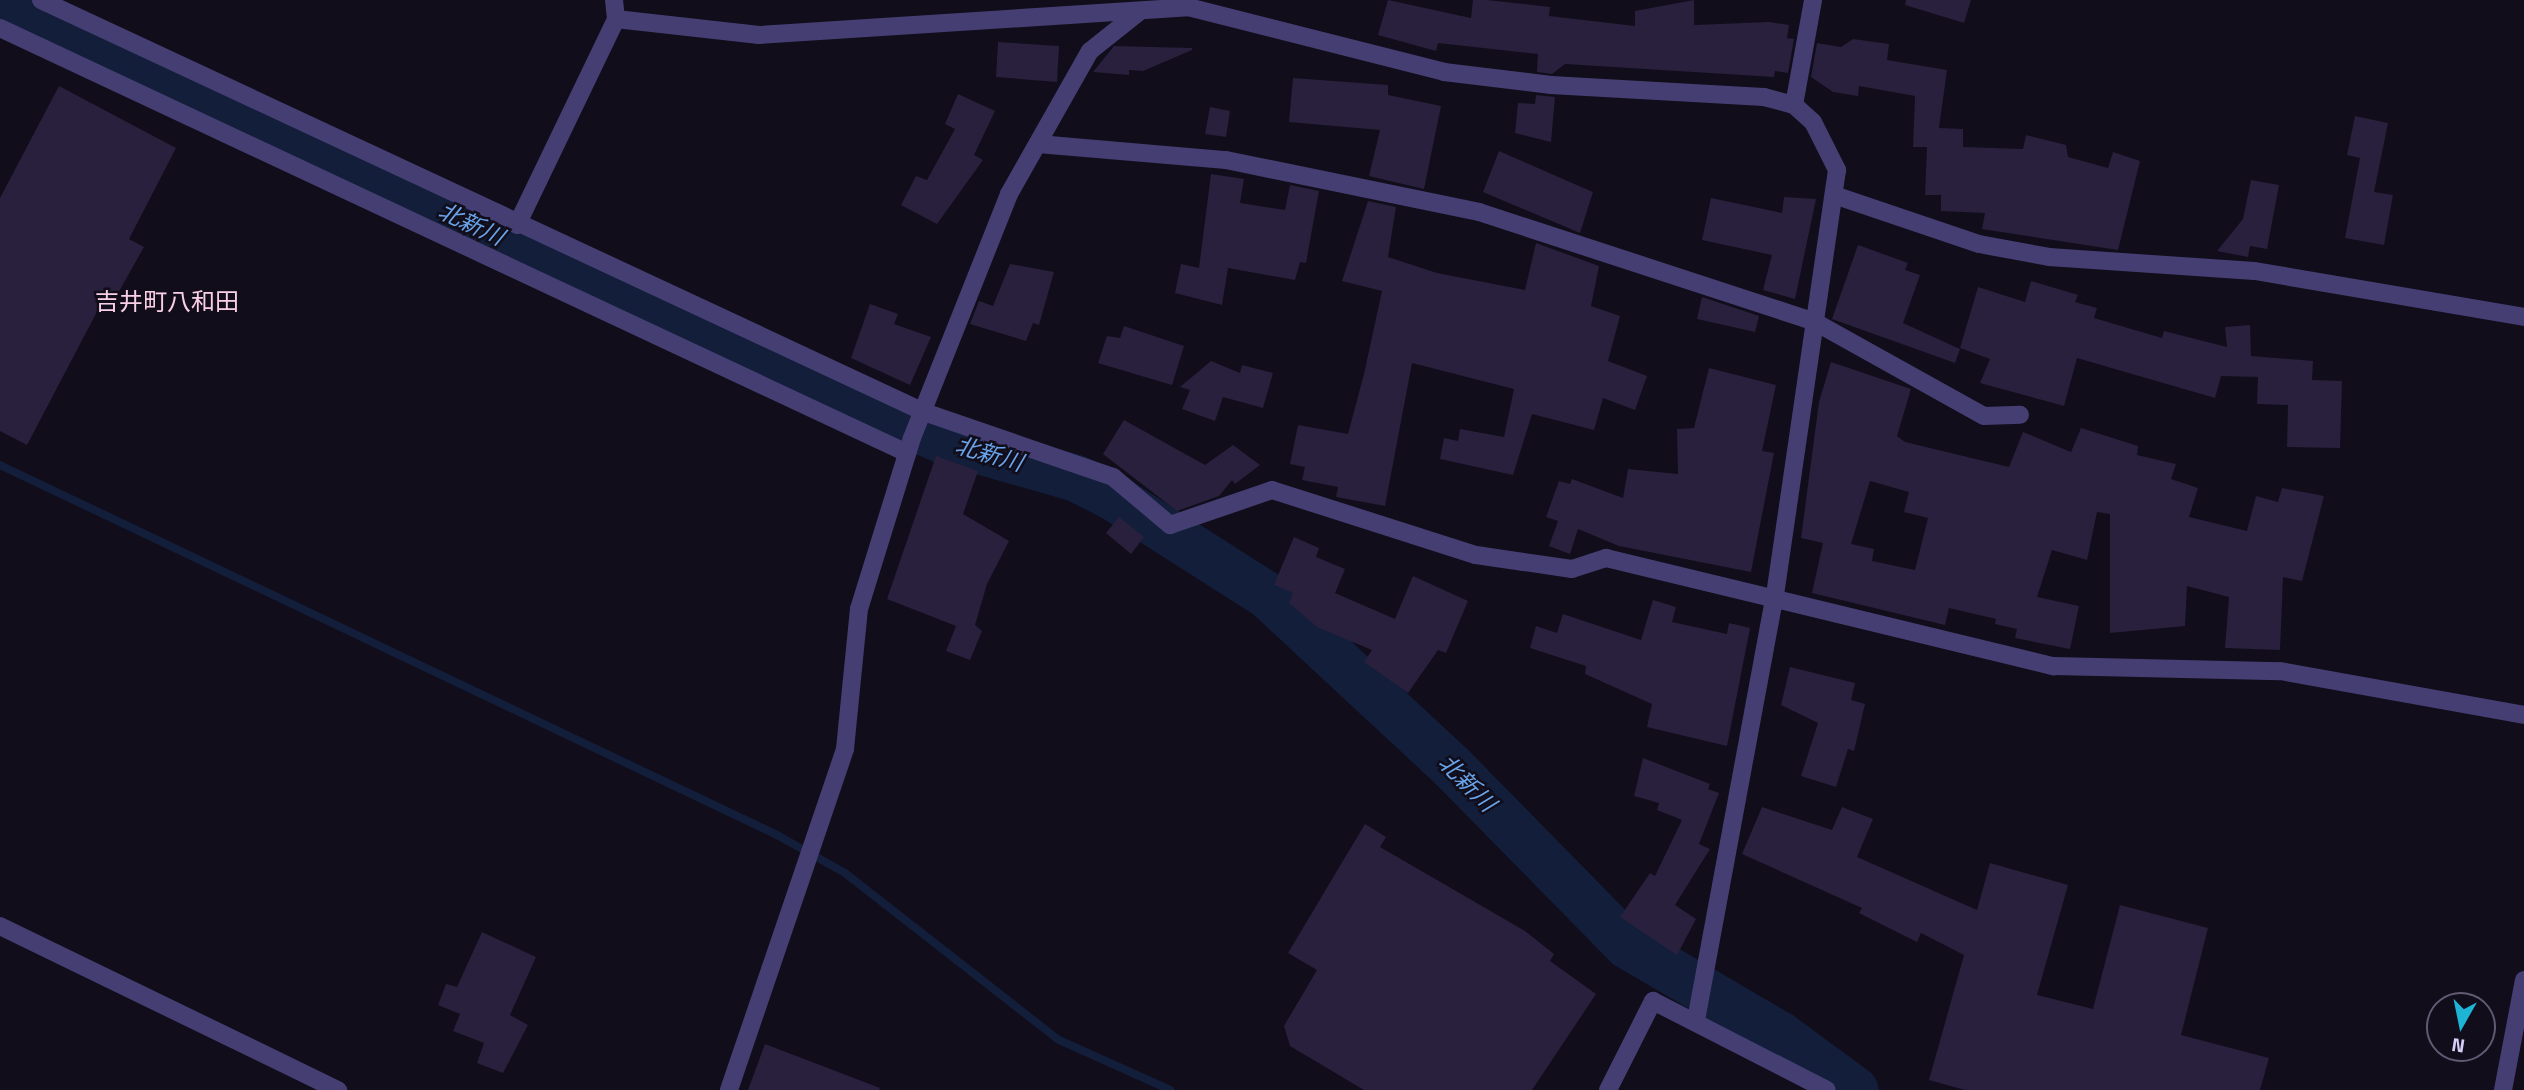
<!DOCTYPE html>
<html>
<head>
<meta charset="utf-8">
<style>
	body { margin:0 }
	#map { position:relative; width:2524px; height:1090px; overflow:hidden; background:#110d1a; font-family:"Titillium Web","Noto Sans JP",sans-serif }
	div>[style] { position:absolute }
	.stream>* { height:8px; margin:-4px; padding:0 4px; transform-origin:4px; border-radius:4px; background:#121e3a }
	.river>* { height:47px; margin:-23.5px; padding:0 23.5px; transform-origin:23.5px; border-radius:23.5px; background:#121e3a }
	.building>* { inset:0; background:#28203d }
	.street>* { height:18px; margin:-9px; padding:0 9px; transform-origin:9px; border-radius:9px; background:#453e73 }
	span { translate:-50% -50%; white-space:nowrap; text-align:center; line-height:1.15; -webkit-text-stroke:5px #110d1a; paint-order:stroke }
	.water-label { font-size:23px; color:#69a4eb; font-style:italic }
	.quarter-label { font-size:24px; color:#f9cfe6 }
	.north { position:absolute; left:2426px; top:992px; width:70px; height:70px; box-sizing:border-box; background:#110d1a; border:2px solid #605a73; border-radius:50%; rotate:189deg; font-size:19px; font-weight:700; line-height:28px; text-align:center; color:#d6cdf8 }
	.north::after { content:''; display:block; margin:auto; width:24px; height:32px; background:#1db4d5; clip-path:polygon(50% 0,100% 100%,50% 72%,0 100%) }
</style>
</head>
<body>
<div id="map">
	<div class="stream">
		<i style="left:0;top:465px;width:861px;rotate:25.46deg"></i>
		<i style="left:777px;top:835px;width:78px;rotate:29.2deg"></i>
		<i style="left:845px;top:873px;width:271px;rotate:38deg"></i>
		<i style="left:1059px;top:1040px;width:122px;rotate:24.2deg"></i>
	</div>
	<div class="river">
		<i style="left:0;top:5px;width:876px;rotate:24.99deg"></i>
		<i style="left:794px;top:375px;width:163px;rotate:23.6deg"></i>
		<i style="left:943px;top:440px;width:138px;rotate:15.9deg"></i>
		<i style="left:1076px;top:478px;width:38px;rotate:27deg"></i>
		<i style="left:1110px;top:495px;width:186px;rotate:32.5deg"></i>
		<i style="left:1267px;top:595px;width:253px;rotate:42.9deg"></i>
		<i style="left:1452px;top:767px;width:250px;rotate:45.5deg"></i>
		<i style="left:1627px;top:945px;width:176px;rotate:30.4deg"></i>
		<i style="left:1779px;top:1034px;width:94px;rotate:36.4deg"></i>
	</div>
	<div class="building">
		<i style="clip-path:polygon(1388px 0,1471px 18px,1473px 0,1487px 0,1550px 7px,1549px 16px,1635px 26px,1635px 11px,1694px 0,1694px 25px,1769px 22px,1789px 25px,1787px 38px,1794px 39px,1788px 73px,1775px 71px,1774px 77px,1565px 64px,1552px 74px,1537px 72px,1538px 54px,1438px 43px,1436px 51px,1378px 35px)"></i>
		<i style="clip-path:polygon(1906px 0,1971px 0,1964px 23px,1905px 5px)"></i>
		<i style="clip-path:polygon(1853px 39px,1889px 44px,1887px 60px,1947px 70px,1939px 128px,1963px 129px,1963px 147px,2023px 149px,2026px 135px,2066px 145px,2068px 157px,2108px 168px,2113px 152px,2140px 161px,2118px 250px,1982px 229px,1985px 213px,1941px 211px,1941px 195px,1925px 195px,1927px 147px,1913px 147px,1915px 96px,1859px 86px,1858px 96px,1833px 92px,1811px 77px,1817px 43px,1841px 47px)"></i>
		<i style="clip-path:polygon(998px 42px,1059px 46px,1057px 82px,996px 77px)"></i>
		<i style="clip-path:polygon(1114px 46px,1192px 48px,1192px 50px,1143px 71px,1129px 70px,1129px 75px,1093px 72px)"></i>
		<i style="clip-path:polygon(1293px 78px,1388px 85px,1388px 95px,1441px 106px,1424px 189px,1369px 176px,1380px 130px,1289px 122px)"></i>
		<i style="clip-path:polygon(59px 86px,176px 148px,129px 239px,144px 247px,108px 311px,100px 306px,27px 445px,0 431px,0 198px)"></i>
		<i style="clip-path:polygon(958px 94px,995px 111px,974px 155px,983px 160px,937px 224px,901px 205px,916px 176px,927px 180px,955px 129px,945px 124px)"></i>
		<i style="clip-path:polygon(1536px 95px,1555px 97px,1551px 142px,1515px 133px,1518px 103px,1535px 104px)"></i>
		<i style="clip-path:polygon(1210px 107px,1230px 111px,1226px 137px,1205px 134px)"></i>
		<i style="clip-path:polygon(2355px 116px,2388px 123px,2374px 192px,2393px 195px,2384px 245px,2345px 238px,2360px 158px,2347px 155px)"></i>
		<i style="clip-path:polygon(1499px 151px,1593px 192px,1580px 233px,1483px 192px)"></i>
		<i style="clip-path:polygon(1211px 174px,1244px 179px,1240px 203px,1285px 210px,1290px 185px,1319px 191px,1306px 263px,1300px 262px,1295px 280px,1228px 268px,1222px 305px,1175px 293px,1181px 264px,1199px 268px)"></i>
		<i style="clip-path:polygon(2251px 180px,2279px 185px,2267px 249px,2250px 246px,2248px 257px,2217px 251px,2243px 219px)"></i>
		<i style="clip-path:polygon(1784px 197px,1816px 199px,1795px 299px,1763px 290px,1772px 255px,1702px 240px,1711px 198px,1782px 213px)"></i>
		<i style="clip-path:polygon(1368px 201px,1396px 207px,1388px 257px,1437px 273px,1525px 290px,1536px 243px,1599px 266px,1591px 306px,1620px 316px,1608px 361px,1647px 376px,1635px 410px,1603px 398px,1594px 430px,1532px 414px,1513px 475px,1440px 459px,1444px 438px,1458px 441px,1460px 429px,1504px 437px,1514px 389px,1412px 363px,1385px 506px,1336px 497px,1338px 487px,1302px 480px,1305px 467px,1290px 464px,1298px 425px,1348px 434px,1364px 374px,1382px 291px,1342px 281px)"></i>
		<i style="clip-path:polygon(1858px 245px,1908px 263px,1905px 270px,1920px 275px,1903px 323px,1960px 349px,1955px 363px,1832px 319px)"></i>
		<i style="clip-path:polygon(1010px 264px,1054px 272px,1039px 325px,1033px 323px,1026px 341px,970px 324px,979px 301px,993px 306px)"></i>
		<i style="clip-path:polygon(2031px 281px,2078px 295px,2075px 302px,2097px 308px,2094px 318px,2162px 338px,2164px 331px,2227px 347px,2225px 327px,2250px 325px,2251px 356px,2313px 361px,2312px 380px,2342px 381px,2340px 448px,2287px 447px,2288px 405px,2257px 404px,2258px 377px,2221px 376px,2215px 398px,2077px 358px,2064px 406px,1980px 383px,1990px 359px,1960px 348px,1978px 287px,2025px 302px)"></i>
		<i style="clip-path:polygon(1702px 297px,1759px 316px,1755px 332px,1697px 319px)"></i>
		<i style="clip-path:polygon(870px 304px,898px 314px,894px 324px,931px 337px,910px 385px,851px 358px)"></i>
		<i style="clip-path:polygon(1124px 326px,1184px 346px,1172px 385px,1098px 363px,1107px 336px,1120px 338px)"></i>
		<i style="clip-path:polygon(1211px 361px,1240px 373px,1242px 365px,1273px 373px,1263px 408px,1223px 397px,1215px 421px,1182px 409px,1190px 390px,1180px 387px)"></i>
		<i style="clip-path:polygon(evenodd,1831px 362px,1911px 389px,1897px 436px,1905px 442px,2009px 467px,2023px 432px,2071px 452px,2081px 428px,2138px 446px,2137px 455px,2176px 464px,2171px 479px,2198px 488px,2189px 517px,2247px 531px,2256px 496px,2278px 502px,2282px 488px,2324px 496px,2302px 581px,2283px 577px,2280px 650px,2225px 648px,2229px 597px,2187px 586px,2185px 626px,2110px 633px,2110px 514px,2097px 512px,2087px 560px,2052px 550px,2037px 597px,2079px 606px,2070px 649px,2015px 638px,2017px 629px,1995px 624px,1996px 619px,1949px 608px,1945px 625px,1812px 593px,1823px 543px,1801px 538px,1819px 402px,1831px 362px,1870px 481px,1909px 492px,1904px 512px,1928px 518px,1915px 570px,1872px 561px,1874px 549px,1851px 544px,1870px 481px)"></i>
		<i style="clip-path:polygon(1709px 368px,1776px 385px,1762px 451px,1774px 453px,1751px 572px,1619px 546px,1578px 529px,1570px 554px,1549px 546px,1558px 521px,1546px 517px,1559px 481px,1570px 484px,1572px 479px,1623px 498px,1628px 469px,1678px 474px,1677px 429px,1694px 428px)"></i>
		<i style="clip-path:polygon(1124px 420px,1205px 465px,1233px 445px,1260px 465px,1235px 484px,1232px 480px,1219px 496px,1177px 511px,1103px 454px)"></i>
		<i style="clip-path:polygon(936px 456px,978px 471px,963px 514px,1009px 541px,987px 584px,975px 625px,982px 631px,970px 660px,946px 651px,956px 626px,887px 599px)"></i>
		<i style="clip-path:polygon(1119px 517px,1144px 537px,1131px 554px,1106px 533px)"></i>
		<i style="clip-path:polygon(1294px 537px,1319px 548px,1316px 557px,1345px 569px,1335px 593px,1395px 619px,1413px 576px,1468px 601px,1446px 653px,1438px 650px,1408px 693px,1364px 662px,1372px 650px,1317px 627px,1289px 603px,1293px 593px,1274px 585px)"></i>
		<i style="clip-path:polygon(1653px 600px,1676px 607px,1672px 622px,1727px 634px,1729px 623px,1750px 628px,1727px 746px,1647px 727px,1652px 704px,1585px 674px,1586px 666px,1530px 648px,1536px 626px,1557px 633px,1563px 614px,1641px 640px)"></i>
		<i style="clip-path:polygon(1790px 667px,1855px 683px,1851px 700px,1865px 704px,1854px 751px,1848px 749px,1836px 787px,1801px 776px,1818px 723px,1781px 705px)"></i>
		<i style="clip-path:polygon(1643px 758px,1710px 784px,1708px 789px,1719px 793px,1699px 844px,1710px 849px,1675px 905px,1696px 919px,1677px 955px,1620px 917px,1650px 873px,1655px 876px,1682px 820px,1657px 810px,1659px 803px,1634px 796px)"></i>
		<i style="clip-path:polygon(1762px 807px,1832px 830px,1842px 807px,1873px 819px,1857px 857px,1977px 910px,1990px 863px,2068px 885px,2037px 995px,2093px 1009px,2120px 905px,2208px 928px,2181px 1035px,2269px 1058px,2260px 1090px,1965px 1090px,1929px 1080px,1964px 955px,1921px 933px,1917px 942px,1859px 913px,1862px 908px,1742px 854px)"></i>
		<i style="clip-path:polygon(1365px 824px,1386px 837px,1380px 847px,1525px 931px,1554px 954px,1550px 961px,1596px 994px,1532px 1090px,1364px 1090px,1290px 1046px,1284px 1026px,1317px 970px,1288px 953px)"></i>
		<i style="clip-path:polygon(482px 932px,536px 957px,510px 1015px,528px 1025px,503px 1073px,477px 1063px,484px 1043px,453px 1031px,460px 1014px,438px 1005px,446px 984px,457px 987px)"></i>
		<i style="clip-path:polygon(765px 1044px,880px 1088px,879px 1090px,748px 1090px)"></i>
	</div>
	<div class="street">
		<i style="left:41px;top:0;width:974px;rotate:25.01deg"></i>
		<i style="left:924px;top:412px;width:200px;rotate:19deg"></i>
		<i style="left:1113px;top:477px;width:75px;rotate:40.1deg"></i>
		<i style="left:1170px;top:525px;width:108px;rotate:-18.9deg"></i>
		<i style="left:1272px;top:490px;width:214px;rotate:17.7deg"></i>
		<i style="left:1476px;top:555px;width:97px;rotate:8.3deg"></i>
		<i style="left:1572px;top:569px;width:36px;rotate:-18deg"></i>
		<i style="left:1606px;top:558px;width:461px;rotate:13.6deg"></i>
		<i style="left:2054px;top:666px;width:226px;rotate:1.3deg"></i>
		<i style="left:2280px;top:671px;width:248px;rotate:10.2deg"></i>
		<i style="left:616px;top:19px;width:144px;rotate:6.4deg"></i>
		<i style="left:759px;top:35px;width:430px;rotate:-3.7deg"></i>
		<i style="left:1188px;top:7px;width:264px;rotate:14.2deg"></i>
		<i style="left:1444px;top:72px;width:108px;rotate:6.9deg"></i>
		<i style="left:1551px;top:85px;width:213px;rotate:3.2deg"></i>
		<i style="left:1764px;top:97px;width:31px;rotate:15deg"></i>
		<i style="left:1794px;top:105px;width:25px;rotate:42deg"></i>
		<i style="left:1813px;top:122px;width:54px;rotate:63.4deg"></i>
		<i style="left:1837px;top:170px;width:429px;rotate:98.3deg"></i>
		<i style="left:1775px;top:594px;width:433px;rotate:100.5deg"></i>
		<i style="left:0;top:28px;width:1002px;rotate:25.11deg"></i>
		<i style="left:1794px;top:105px;width:107px;rotate:-79.7deg"></i>
		<i style="left:1038px;top:144px;width:189px;rotate:4.9deg"></i>
		<i style="left:1226px;top:160px;width:258px;rotate:11.6deg"></i>
		<i style="left:1479px;top:212px;width:354px;rotate:18.1deg"></i>
		<i style="left:1815px;top:322px;width:193px;rotate:29.1deg"></i>
		<i style="left:1984px;top:416px;width:36px;rotate:-2deg"></i>
		<i style="left:1834px;top:195px;width:153px;rotate:18.7deg"></i>
		<i style="left:1979px;top:244px;width:71px;rotate:10.5deg"></i>
		<i style="left:2049px;top:257px;width:206px;rotate:3.9deg"></i>
		<i style="left:2255px;top:271px;width:273px;rotate:9.7deg"></i>
		<i style="left:517px;top:225px;width:229px;rotate:-64.3deg"></i>
		<i style="left:616px;top:19px;width:19px;rotate:-96deg"></i>
		<i style="left:0;top:926px;width:376px;rotate:25.9deg"></i>
		<i style="left:729px;top:1090px;width:360px;rotate:-71.2deg"></i>
		<i style="left:845px;top:749px;width:141px;rotate:-84.3deg"></i>
		<i style="left:859px;top:609px;width:179px;rotate:-72.8deg"></i>
		<i style="left:912px;top:438px;width:263px;rotate:-68.3deg"></i>
		<i style="left:1009px;top:194px;width:164px;rotate:-60.5deg"></i>
		<i style="left:1090px;top:51px;width:63px;rotate:-38.5deg"></i>
		<i style="left:1608px;top:1090px;width:100px;rotate:-63.2deg"></i>
		<i style="left:1653px;top:1001px;width:195px;rotate:27.1deg"></i>
		<i style="left:2503px;top:1090px;width:112px;rotate:-79.2deg"></i>
	</div>
	<div class="water-label">
		<span style="left:471px;top:224px;rotate:25deg">北新川</span>
		<span style="left:989px;top:454px;rotate:16deg">北新川</span>
		<span style="left:1467px;top:783px;rotate:45deg">北新川</span>
	</div>
	<div class="quarter-label">
		<span style="left:167px;top:302px">吉井町八和田</span>
	</div>
	<div class="north">N</div>
</div>
</body>
</html>
